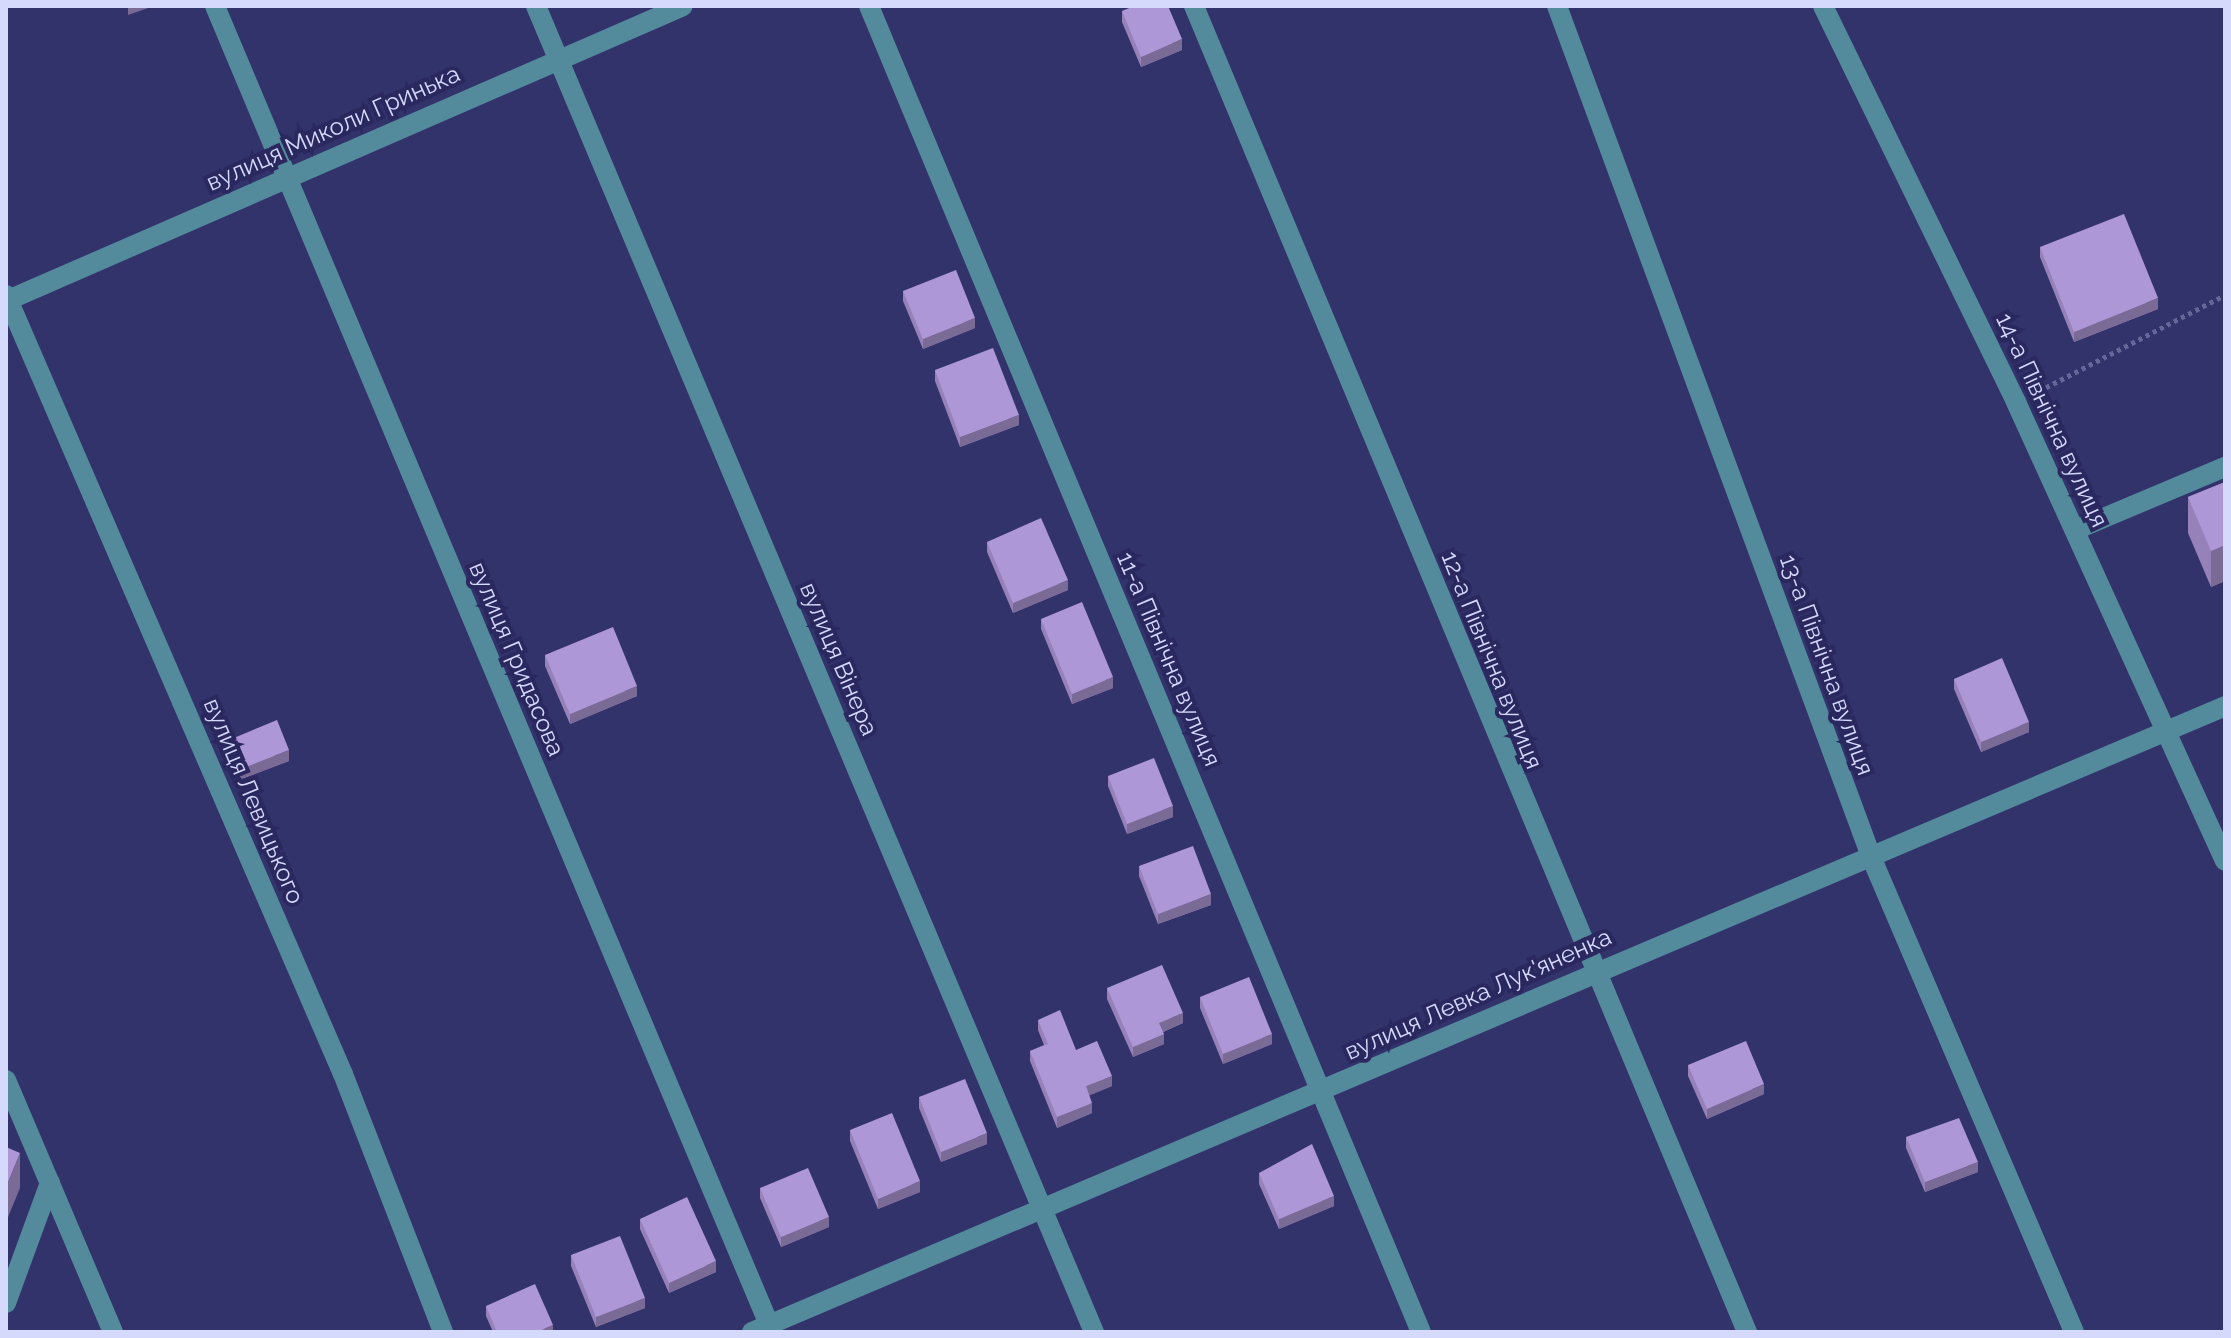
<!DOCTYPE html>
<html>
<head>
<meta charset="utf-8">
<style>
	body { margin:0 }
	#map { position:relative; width:2231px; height:1338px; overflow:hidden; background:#33336b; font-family:Raleway,sans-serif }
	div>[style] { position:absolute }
	.path>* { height:5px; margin-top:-2.5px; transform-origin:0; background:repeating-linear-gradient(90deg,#656798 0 4px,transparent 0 8px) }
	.minor>* { height:20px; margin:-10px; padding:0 10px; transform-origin:10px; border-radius:10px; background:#538a9c }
	.wall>* { inset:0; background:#9682b9 }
	.shaded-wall>* { inset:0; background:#7a6a96 }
	.building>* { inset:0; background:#ae97d7 }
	span { translate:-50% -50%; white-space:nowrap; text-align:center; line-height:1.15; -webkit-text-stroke:8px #2a285f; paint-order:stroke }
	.street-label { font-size:24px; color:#d5d9fc }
	.frame { position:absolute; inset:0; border:8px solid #d5d9fc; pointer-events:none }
</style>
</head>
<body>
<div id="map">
	<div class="path">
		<i style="left:2039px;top:391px;width:209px;rotate:-27.3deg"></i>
	</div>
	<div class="minor">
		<i style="left:215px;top:6px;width:1438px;rotate:67.21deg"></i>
		<i style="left:536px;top:6px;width:1439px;rotate:67.18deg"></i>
		<i style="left:869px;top:6px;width:1436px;rotate:67.4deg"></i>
		<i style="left:1194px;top:6px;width:1437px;rotate:67.36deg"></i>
		<i style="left:1557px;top:6px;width:909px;rotate:69.73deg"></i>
		<i style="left:1872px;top:859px;width:514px;rotate:66.87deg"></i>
		<i style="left:1823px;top:6px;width:441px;rotate:64deg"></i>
		<i style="left:2016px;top:402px;width:504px;rotate:65.52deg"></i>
		<i style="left:6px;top:295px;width:849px;rotate:66.61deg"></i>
		<i style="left:343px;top:1074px;width:277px;rotate:68.8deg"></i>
		<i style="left:6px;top:301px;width:738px;rotate:-23.54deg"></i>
		<i style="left:2075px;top:530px;width:163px;rotate:-22.8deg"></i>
		<i style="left:6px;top:1080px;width:274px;rotate:67deg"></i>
		<i style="left:6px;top:1303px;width:128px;rotate:-69.9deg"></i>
		<i style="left:752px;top:1332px;width:1601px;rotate:-23.02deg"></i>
	</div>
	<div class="wall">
		<i style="clip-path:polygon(1122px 11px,1182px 50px,1141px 67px,1122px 22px)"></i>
		<i style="clip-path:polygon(2040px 247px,2158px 309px,2074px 342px,2040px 257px)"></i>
		<i style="clip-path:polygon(903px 291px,975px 328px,923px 349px,903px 301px)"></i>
		<i style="clip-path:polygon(935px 370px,1019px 425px,960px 447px,935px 381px)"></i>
		<i style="clip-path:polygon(2225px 482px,2225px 581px,2211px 587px,2188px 533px,2188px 497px)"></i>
		<i style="clip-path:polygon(987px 542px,1068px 590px,1013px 613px,987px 552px)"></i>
		<i style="clip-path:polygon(1041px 619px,1113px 688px,1072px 704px,1041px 629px)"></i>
		<i style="clip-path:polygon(545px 655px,637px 696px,570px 724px,545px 666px)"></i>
		<i style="clip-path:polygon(1954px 679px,2029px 732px,1981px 752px,1954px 689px)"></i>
		<i style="clip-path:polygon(229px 740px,289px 761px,241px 779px,229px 750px)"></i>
		<i style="clip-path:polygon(1108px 776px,1173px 817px,1127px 834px,1108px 786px)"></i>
		<i style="clip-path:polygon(1139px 866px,1211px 905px,1158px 924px,1139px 876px)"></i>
		<i style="clip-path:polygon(1107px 988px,1183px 1023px,1163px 1032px,1164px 1044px,1133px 1057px,1107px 999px)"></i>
		<i style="clip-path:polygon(1200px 997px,1272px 1044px,1223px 1064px,1200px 1008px)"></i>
		<i style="clip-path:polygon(1038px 1020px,1076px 1050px,1112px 1086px,1089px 1095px,1092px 1113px,1057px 1128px,1030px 1061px,1030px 1051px,1044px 1045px,1038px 1030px)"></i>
		<i style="clip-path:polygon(1688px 1065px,1764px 1094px,1707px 1119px,1688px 1076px)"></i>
		<i style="clip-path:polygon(919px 1097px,987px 1144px,941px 1162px,919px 1108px)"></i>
		<i style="clip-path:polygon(850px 1130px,920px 1192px,878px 1209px,850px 1141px)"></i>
		<i style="clip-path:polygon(1906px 1137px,1978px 1172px,1925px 1192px,1906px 1148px)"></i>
		<i style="clip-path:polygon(1259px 1173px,1334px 1206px,1279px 1229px,1259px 1184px)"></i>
		<i style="clip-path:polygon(760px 1188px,829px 1227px,781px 1247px,760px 1198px)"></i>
		<i style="clip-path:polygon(640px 1219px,716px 1272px,669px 1293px,640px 1229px)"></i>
		<i style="clip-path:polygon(571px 1255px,645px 1308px,596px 1327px,571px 1266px)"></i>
		<i style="clip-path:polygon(486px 1306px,553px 1332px,493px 1332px,486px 1316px)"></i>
	</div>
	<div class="shaded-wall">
		<i style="clip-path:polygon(128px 6px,154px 6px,128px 15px)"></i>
		<i style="clip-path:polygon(1182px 39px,1182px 50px,1141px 67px,1141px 57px)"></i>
		<i style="clip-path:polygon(2158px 298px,2158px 309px,2074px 342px,2074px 332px)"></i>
		<i style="clip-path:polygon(975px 318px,975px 328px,923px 349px,923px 339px)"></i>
		<i style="clip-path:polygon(1019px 415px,1019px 425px,960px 447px,960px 437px)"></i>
		<i style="clip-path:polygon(2225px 545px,2225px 581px,2211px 587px,2211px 551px)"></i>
		<i style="clip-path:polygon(1068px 580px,1068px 590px,1013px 613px,1013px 603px)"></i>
		<i style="clip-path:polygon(1113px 677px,1113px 688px,1072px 704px,1072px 694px)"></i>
		<i style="clip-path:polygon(637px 686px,637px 696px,570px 724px,570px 714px)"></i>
		<i style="clip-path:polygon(2029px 722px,2029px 732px,1981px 752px,1981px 742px)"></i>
		<i style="clip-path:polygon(289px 750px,289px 761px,241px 779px,241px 769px)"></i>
		<i style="clip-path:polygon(1173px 806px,1173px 817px,1127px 834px,1127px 824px)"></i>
		<i style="clip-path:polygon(1211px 894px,1211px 905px,1158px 924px,1158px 914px)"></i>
		<i style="clip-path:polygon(1183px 1013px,1183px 1023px,1159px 1034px,1159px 1023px)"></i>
		<i style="clip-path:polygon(1164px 1034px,1164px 1044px,1133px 1057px,1133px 1047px)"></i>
		<i style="clip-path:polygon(1272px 1034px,1272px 1044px,1223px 1064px,1223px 1054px)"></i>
		<i style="clip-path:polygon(1112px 1076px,1112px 1086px,1086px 1097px,1086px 1086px)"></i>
		<i style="clip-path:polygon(1764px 1084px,1764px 1094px,1707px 1119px,1707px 1109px)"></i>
		<i style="clip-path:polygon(1092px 1103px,1092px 1113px,1057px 1128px,1057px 1117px)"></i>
		<i style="clip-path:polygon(987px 1133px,987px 1144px,941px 1162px,941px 1152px)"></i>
		<i style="clip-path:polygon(20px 1153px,20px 1188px,6px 1222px,6px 1187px)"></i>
		<i style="clip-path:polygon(1978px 1162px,1978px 1172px,1925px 1192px,1925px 1182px)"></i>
		<i style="clip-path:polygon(920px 1181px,920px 1192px,878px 1209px,878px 1199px)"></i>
		<i style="clip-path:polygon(1334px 1196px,1334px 1206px,1279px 1229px,1279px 1219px)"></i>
		<i style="clip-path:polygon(829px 1217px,829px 1227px,781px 1247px,781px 1237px)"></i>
		<i style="clip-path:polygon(716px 1261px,716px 1272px,669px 1293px,669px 1283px)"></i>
		<i style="clip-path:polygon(645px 1298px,645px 1308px,596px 1327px,596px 1317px)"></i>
		<i style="clip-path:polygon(553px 1325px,553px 1332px,537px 1332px)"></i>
	</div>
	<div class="building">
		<i style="clip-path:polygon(1134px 6px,1168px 6px,1182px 39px,1141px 57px,1122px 11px)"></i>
		<i style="clip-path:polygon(2124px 214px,2158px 298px,2074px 332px,2040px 247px)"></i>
		<i style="clip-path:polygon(956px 270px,975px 318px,923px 339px,903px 291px)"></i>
		<i style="clip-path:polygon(993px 348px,1019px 415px,960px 437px,935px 370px)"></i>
		<i style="clip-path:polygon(2225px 482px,2225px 545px,2211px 551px,2188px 497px)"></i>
		<i style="clip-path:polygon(1041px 518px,1068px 580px,1013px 603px,987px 542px)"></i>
		<i style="clip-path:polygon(1082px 602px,1113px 677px,1072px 694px,1041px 619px)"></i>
		<i style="clip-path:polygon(613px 627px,637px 686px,570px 714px,545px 655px)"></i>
		<i style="clip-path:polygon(2002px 658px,2029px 722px,1981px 742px,1954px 679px)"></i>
		<i style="clip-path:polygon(277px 720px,289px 750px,241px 769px,229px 740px)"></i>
		<i style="clip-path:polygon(1154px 758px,1173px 806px,1127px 824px,1108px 776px)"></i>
		<i style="clip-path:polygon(1193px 846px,1211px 894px,1158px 914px,1139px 866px)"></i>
		<i style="clip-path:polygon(1162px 965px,1183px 1013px,1159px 1023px,1164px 1034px,1133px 1047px,1107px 988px)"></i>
		<i style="clip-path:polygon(1249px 977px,1272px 1034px,1223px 1054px,1200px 997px)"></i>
		<i style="clip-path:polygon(1060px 1010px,1076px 1050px,1097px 1041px,1112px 1076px,1086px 1086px,1092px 1103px,1057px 1117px,1030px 1051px,1048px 1044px,1038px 1020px)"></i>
		<i style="clip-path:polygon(1746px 1041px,1764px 1084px,1707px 1109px,1688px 1065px)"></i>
		<i style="clip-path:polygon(965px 1079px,987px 1133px,941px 1152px,919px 1097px)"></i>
		<i style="clip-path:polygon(892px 1113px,920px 1181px,878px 1199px,850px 1130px)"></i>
		<i style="clip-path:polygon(1959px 1118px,1978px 1162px,1925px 1182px,1906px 1137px)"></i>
		<i style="clip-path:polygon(1312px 1144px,1334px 1196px,1279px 1219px,1259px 1173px)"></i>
		<i style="clip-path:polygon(6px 1147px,20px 1153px,6px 1187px)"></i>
		<i style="clip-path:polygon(808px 1168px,829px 1217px,781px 1237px,760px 1188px)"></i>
		<i style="clip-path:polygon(687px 1197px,716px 1261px,669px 1283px,640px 1219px)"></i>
		<i style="clip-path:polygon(620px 1236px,645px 1298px,596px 1317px,571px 1255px)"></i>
		<i style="clip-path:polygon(535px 1284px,553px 1325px,537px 1332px,497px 1332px,486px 1306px)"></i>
	</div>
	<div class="street-label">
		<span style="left:333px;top:128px;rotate:-24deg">вулиця Миколи Гринька</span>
		<span style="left:2052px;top:420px;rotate:65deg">14-а Північна вулиця</span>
		<span style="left:517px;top:659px;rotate:67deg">вулиця Гридасова</span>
		<span style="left:839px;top:659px;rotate:67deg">вулиця Вінера</span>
		<span style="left:1169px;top:659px;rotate:67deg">11-а Північна вулиця</span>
		<span style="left:1492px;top:660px;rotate:68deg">12-а Північна вулиця</span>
		<span style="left:1827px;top:665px;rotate:70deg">13-а Північна вулиця</span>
		<span style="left:254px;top:801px;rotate:67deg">вулиця Левицького</span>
		<span style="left:1478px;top:994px;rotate:-24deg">вулиця Левка Лук'яненка</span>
	</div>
	<div class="frame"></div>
</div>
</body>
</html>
